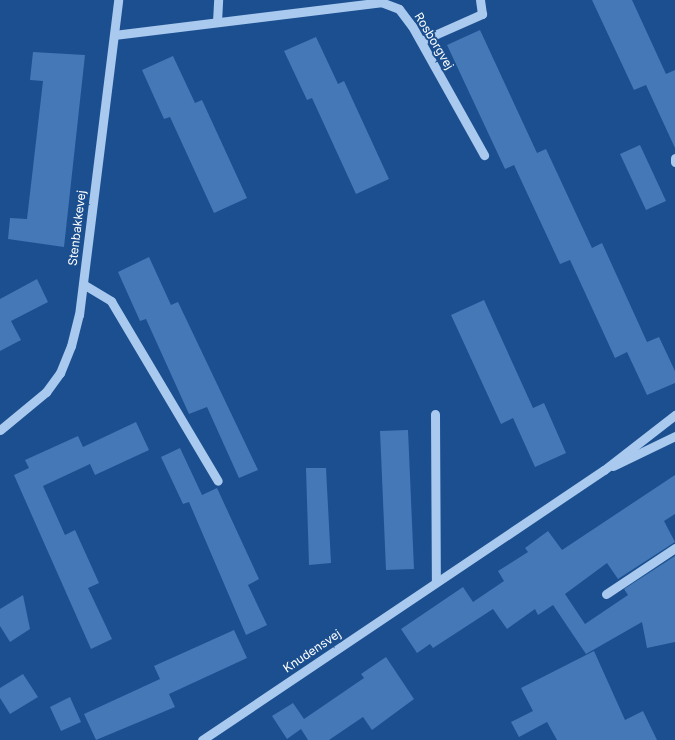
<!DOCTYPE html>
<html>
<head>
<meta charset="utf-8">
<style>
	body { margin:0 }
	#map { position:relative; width:675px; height:740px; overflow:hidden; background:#1b4f8f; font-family:Inter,sans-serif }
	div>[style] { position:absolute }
	.building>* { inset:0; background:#4478b7 }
	.minor>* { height:9px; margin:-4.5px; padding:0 4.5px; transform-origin:4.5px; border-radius:4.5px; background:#a9c9ee }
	span { translate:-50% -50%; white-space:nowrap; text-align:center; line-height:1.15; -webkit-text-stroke:4px #1b4f8f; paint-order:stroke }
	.street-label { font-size:12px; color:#fff }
</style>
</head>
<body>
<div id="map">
	<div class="building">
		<i style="clip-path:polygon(592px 0,632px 0,666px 74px,675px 70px,675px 148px,646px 85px,634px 90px)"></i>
		<i style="clip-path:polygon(480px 30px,537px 153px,546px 149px,592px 248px,602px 243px,647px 342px,659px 337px,675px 371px,675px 383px,647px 395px,627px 352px,615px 358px,570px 260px,560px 264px,514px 165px,505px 169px,447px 45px)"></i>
		<i style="clip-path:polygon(316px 37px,338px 84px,344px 81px,389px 179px,356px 194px,312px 98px,307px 100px,284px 51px)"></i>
		<i style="clip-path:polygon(33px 52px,85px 55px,64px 247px,8px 239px,10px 218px,27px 219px,43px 81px,30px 80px)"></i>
		<i style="clip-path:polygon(173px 56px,195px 103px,202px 100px,247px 198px,214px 213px,170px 117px,164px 119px,142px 70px)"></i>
		<i style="clip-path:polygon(640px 145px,666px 201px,646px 210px,620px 154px)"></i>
		<i style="clip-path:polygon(149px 257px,171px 305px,178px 302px,258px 470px,239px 478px,207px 407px,189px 414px,146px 319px,140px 321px,118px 272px)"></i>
		<i style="clip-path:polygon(37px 279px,48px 302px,11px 321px,21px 340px,0 351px,0 299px)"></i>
		<i style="clip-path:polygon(484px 300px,533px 408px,544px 403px,566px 453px,535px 467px,513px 418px,501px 424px,451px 315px)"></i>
		<i style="clip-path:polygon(136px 422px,149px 450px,95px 475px,90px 464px,43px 486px,65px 535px,75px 530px,99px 583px,88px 588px,112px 639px,91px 649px,14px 475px,29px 468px,25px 460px,78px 436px,83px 447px)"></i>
		<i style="clip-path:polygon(408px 430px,414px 569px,386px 570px,380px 431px)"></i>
		<i style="clip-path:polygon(180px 448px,202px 495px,217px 488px,259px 579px,248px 585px,267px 625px,246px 635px,189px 502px,183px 504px,161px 457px)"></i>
		<i style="clip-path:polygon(306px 468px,326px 468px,331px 563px,309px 565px)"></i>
		<i style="clip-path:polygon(675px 475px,675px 514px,664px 521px,675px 542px,618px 579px,607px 563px,565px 594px,585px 624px,628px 595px,624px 589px,675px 556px,675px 642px,647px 648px,642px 622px,586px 654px,553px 605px,538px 615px,535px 609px,507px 629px,493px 609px,433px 648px,430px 644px,417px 653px,401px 629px,463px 587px,473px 602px,504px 581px,498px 571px,528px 552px,525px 548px,548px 531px,562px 550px)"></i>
		<i style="clip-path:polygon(23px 595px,30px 629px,10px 642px,0 626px,0 609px)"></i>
		<i style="clip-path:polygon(234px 630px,247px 658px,169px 694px,175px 707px,96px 740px,84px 714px,160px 679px,154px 666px)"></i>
		<i style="clip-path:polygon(594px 651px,625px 720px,643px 711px,657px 740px,557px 740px,547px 722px,519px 737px,511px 722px,533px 711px,521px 688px)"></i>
		<i style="clip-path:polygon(386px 657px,414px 699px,372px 730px,363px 717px,329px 740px,308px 740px,301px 729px,287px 739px,272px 716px,293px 703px,304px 719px,364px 678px,361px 674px)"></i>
		<i style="clip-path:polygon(23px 674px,38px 697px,10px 714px,0 698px,0 688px)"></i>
		<i style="clip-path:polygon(70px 697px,81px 722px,61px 731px,50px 707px)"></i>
	</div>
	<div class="minor">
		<i style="left:217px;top:22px;width:22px;rotate:-87deg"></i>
		<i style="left:114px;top:35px;width:269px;rotate:-7deg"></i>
		<i style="left:381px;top:2px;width:19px;rotate:21deg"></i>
		<i style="left:399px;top:9px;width:21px;rotate:53deg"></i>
		<i style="left:412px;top:26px;width:148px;rotate:60.8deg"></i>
		<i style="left:421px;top:41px;width:67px;rotate:-23.9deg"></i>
		<i style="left:482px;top:14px;width:14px;rotate:-98deg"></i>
		<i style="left:675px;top:158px;width:4px;rotate:90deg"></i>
		<i style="left:83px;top:284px;width:33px;rotate:31deg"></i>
		<i style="left:111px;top:301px;width:209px;rotate:59.3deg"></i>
		<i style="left:435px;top:414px;width:168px;rotate:89.7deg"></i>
		<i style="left:0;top:430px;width:60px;rotate:-39.6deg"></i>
		<i style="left:46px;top:392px;width:24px;rotate:-54deg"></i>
		<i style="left:60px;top:373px;width:29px;rotate:-68deg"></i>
		<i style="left:71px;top:346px;width:32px;rotate:-76deg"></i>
		<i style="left:79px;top:315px;width:317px;rotate:-82.9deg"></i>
		<i style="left:613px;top:466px;width:69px;rotate:-25.8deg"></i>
		<i style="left:606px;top:594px;width:83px;rotate:-33.7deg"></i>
		<i style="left:202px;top:740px;width:484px;rotate:-33.9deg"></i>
		<i style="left:604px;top:470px;width:90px;rotate:-37.8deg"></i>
	</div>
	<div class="street-label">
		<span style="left:434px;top:41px;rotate:59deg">Rosborgvej</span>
		<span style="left:77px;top:228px;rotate:-83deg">Stenbakkevej</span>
		<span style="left:312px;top:651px;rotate:-34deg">Knudensvej</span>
	</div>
</div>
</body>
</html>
